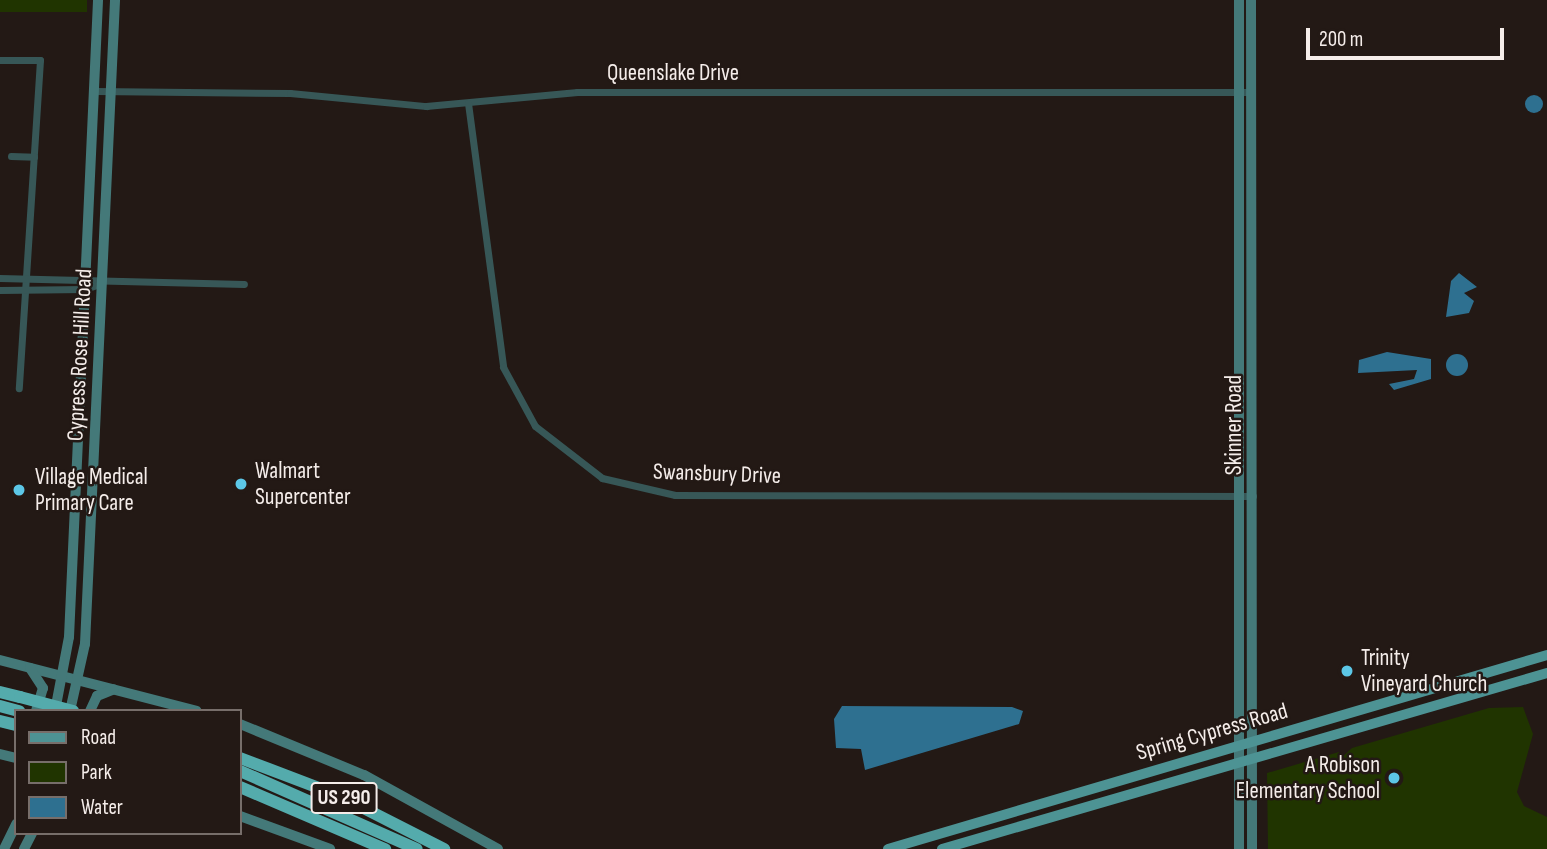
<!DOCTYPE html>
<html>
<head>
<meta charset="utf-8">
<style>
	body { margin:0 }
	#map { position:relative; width:1547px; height:849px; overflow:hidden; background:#231915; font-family:"Sofia Sans Condensed",sans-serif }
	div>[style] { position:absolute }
	.green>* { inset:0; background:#203400 }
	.water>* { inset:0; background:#2e7090 }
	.round { border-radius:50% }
	.street>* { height:7px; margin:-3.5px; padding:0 3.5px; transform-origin:3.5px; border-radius:3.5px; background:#375757 }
	.secondary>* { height:10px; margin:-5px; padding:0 5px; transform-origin:5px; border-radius:5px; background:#447979 }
	.primary>* { height:10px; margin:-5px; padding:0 5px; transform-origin:5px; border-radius:5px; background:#4d9394 }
	.highway>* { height:12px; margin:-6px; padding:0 6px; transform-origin:6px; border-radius:6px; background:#54abac }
	.highway-bridge>* { height:12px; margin:-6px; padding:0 6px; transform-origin:6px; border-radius:6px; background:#54abac }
	.dots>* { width:19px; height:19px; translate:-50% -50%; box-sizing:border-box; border:4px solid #231915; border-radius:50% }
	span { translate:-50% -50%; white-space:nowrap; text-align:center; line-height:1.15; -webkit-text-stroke:5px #231915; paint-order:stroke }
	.shield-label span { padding:2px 5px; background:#231915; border:2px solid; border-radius:5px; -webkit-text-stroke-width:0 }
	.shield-label { font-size:21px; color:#f5edea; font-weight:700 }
	.street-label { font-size:23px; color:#f5edea }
	.poi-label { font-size:23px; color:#f5edea }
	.left { translate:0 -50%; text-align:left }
	.right { translate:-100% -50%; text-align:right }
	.legend { position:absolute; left:14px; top:709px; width:228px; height:126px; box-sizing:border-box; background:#231915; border:2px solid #776e6a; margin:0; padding:9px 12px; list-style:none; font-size:21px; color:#f5edea }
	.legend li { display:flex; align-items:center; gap:14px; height:35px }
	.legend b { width:35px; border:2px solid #776e6a }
	.scale { position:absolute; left:1306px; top:28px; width:198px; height:32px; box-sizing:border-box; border:4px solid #f5edea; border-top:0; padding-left:9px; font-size:21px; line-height:24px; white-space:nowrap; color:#f5edea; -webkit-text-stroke:5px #231915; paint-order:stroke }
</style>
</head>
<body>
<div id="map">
	<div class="green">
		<i style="clip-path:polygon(0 0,87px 0,87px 12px,0 12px)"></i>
		<i style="clip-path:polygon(1523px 707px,1533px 734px,1517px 792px,1524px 806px,1547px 817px,1547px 849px,1268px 849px,1267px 773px,1339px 752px,1341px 758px,1352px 748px,1489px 708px)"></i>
	</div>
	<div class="water">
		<i class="round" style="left:1525px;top:95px;width:18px;height:18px"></i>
		<i style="clip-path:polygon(1459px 273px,1477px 287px,1464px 293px,1474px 301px,1469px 313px,1446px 317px,1451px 281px)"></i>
		<i style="clip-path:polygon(1387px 352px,1431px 359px,1431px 379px,1394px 390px,1389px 384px,1414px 379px,1417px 370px,1358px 373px,1359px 360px)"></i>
		<i class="round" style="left:1446px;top:354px;width:22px;height:22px"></i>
		<i style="clip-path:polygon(842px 706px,1012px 707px,1023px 711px,1019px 724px,865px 770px,861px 749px,836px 748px,834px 719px)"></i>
	</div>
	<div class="street">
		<i style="left:0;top:60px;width:40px"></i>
		<i style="left:40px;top:60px;width:329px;rotate:93.7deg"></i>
		<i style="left:96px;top:91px;width:194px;rotate:0.6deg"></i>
		<i style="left:290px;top:93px;width:137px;rotate:5.5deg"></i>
		<i style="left:426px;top:106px;width:152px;rotate:-5.3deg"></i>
		<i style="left:577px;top:92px;width:675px"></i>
		<i style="left:468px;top:103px;width:266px;rotate:82.4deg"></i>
		<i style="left:503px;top:367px;width:67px;rotate:61.5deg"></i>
		<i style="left:535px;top:426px;width:85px;rotate:37.8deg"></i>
		<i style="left:602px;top:478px;width:75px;rotate:13.1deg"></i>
		<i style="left:675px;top:495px;width:578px;rotate:0.1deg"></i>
		<i style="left:11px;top:156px;width:23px;rotate:2deg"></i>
		<i style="left:0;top:278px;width:244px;rotate:1.4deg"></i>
		<i style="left:0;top:290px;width:85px;rotate:-0.7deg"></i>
		<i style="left:85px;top:289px;width:18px;rotate:-19deg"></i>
	</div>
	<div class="secondary">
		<i style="left:1251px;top:0;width:849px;rotate:89.93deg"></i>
		<i style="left:0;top:660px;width:203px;rotate:14.5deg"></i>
		<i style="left:30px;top:668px;width:24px;rotate:57deg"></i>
		<i style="left:43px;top:688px;width:24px;rotate:107deg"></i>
		<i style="left:55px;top:711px;width:75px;rotate:-79.3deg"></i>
		<i style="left:69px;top:637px;width:638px;rotate:-87.39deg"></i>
		<i style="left:70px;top:711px;width:69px;rotate:-77.4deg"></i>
		<i style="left:85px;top:644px;width:645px;rotate:-87.33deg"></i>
		<i style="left:90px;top:711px;width:17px;rotate:-65deg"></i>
		<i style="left:97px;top:696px;width:18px;rotate:-22deg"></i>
		<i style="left:240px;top:724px;width:134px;rotate:22.4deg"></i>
		<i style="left:364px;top:775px;width:153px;rotate:28.9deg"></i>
		<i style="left:0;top:754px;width:16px;rotate:14deg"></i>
		<i style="left:240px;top:816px;width:96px;rotate:20.1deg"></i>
		<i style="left:4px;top:849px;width:28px;rotate:-64deg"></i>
		<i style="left:24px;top:849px;width:18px;rotate:-63deg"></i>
		<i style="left:1239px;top:849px;width:849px;rotate:-90deg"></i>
	</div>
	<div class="primary">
		<i style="left:888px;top:849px;width:687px;rotate:-16.4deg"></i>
		<i style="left:942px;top:849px;width:630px;rotate:-16.22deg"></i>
	</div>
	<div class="highway">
		<i style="left:0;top:692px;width:21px;rotate:14deg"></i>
		<i style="left:0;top:706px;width:20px;rotate:15deg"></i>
		<i style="left:0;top:721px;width:16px;rotate:14deg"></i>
		<i style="left:240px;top:758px;width:107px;rotate:20.8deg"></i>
		<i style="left:340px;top:796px;width:117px;rotate:27deg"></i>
		<i style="left:240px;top:771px;width:193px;rotate:23.8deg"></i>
		<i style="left:240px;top:787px;width:158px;rotate:23.2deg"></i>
	</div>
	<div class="highway-bridge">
		<i style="left:20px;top:697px;width:55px;rotate:14.8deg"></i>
	</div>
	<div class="dots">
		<i style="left:241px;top:484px;background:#5cc7e7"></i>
		<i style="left:19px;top:490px;background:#5cc7e7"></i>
		<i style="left:1347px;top:671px;background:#5cc7e7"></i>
		<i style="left:1394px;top:778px;background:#5cc7e7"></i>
	</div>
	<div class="shield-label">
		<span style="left:344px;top:798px">US 290</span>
	</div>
	<div class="street-label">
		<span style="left:673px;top:73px">Queenslake Drive</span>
		<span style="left:80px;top:355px;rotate:-87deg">Cypress Rose Hill Road</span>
		<span style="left:1234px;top:425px;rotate:-90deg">Skinner Road</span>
		<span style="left:717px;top:474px;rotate:2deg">Swansbury Drive</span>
		<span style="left:1212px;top:732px;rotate:-16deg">Spring Cypress Road</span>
	</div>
	<div class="poi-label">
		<span class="left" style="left:255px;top:484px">Walmart<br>Supercenter</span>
		<span class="left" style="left:35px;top:490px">Village Medical<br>Primary Care</span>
		<span class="left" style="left:1361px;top:671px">Trinity<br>Vineyard Church</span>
		<span class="right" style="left:1380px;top:778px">A Robison<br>Elementary School</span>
	</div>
	<ul class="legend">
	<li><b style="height:9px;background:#4d9394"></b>Road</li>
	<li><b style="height:19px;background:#203400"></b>Park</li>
	<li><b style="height:19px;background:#2e7090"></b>Water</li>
	</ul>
	<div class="scale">200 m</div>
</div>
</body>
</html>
